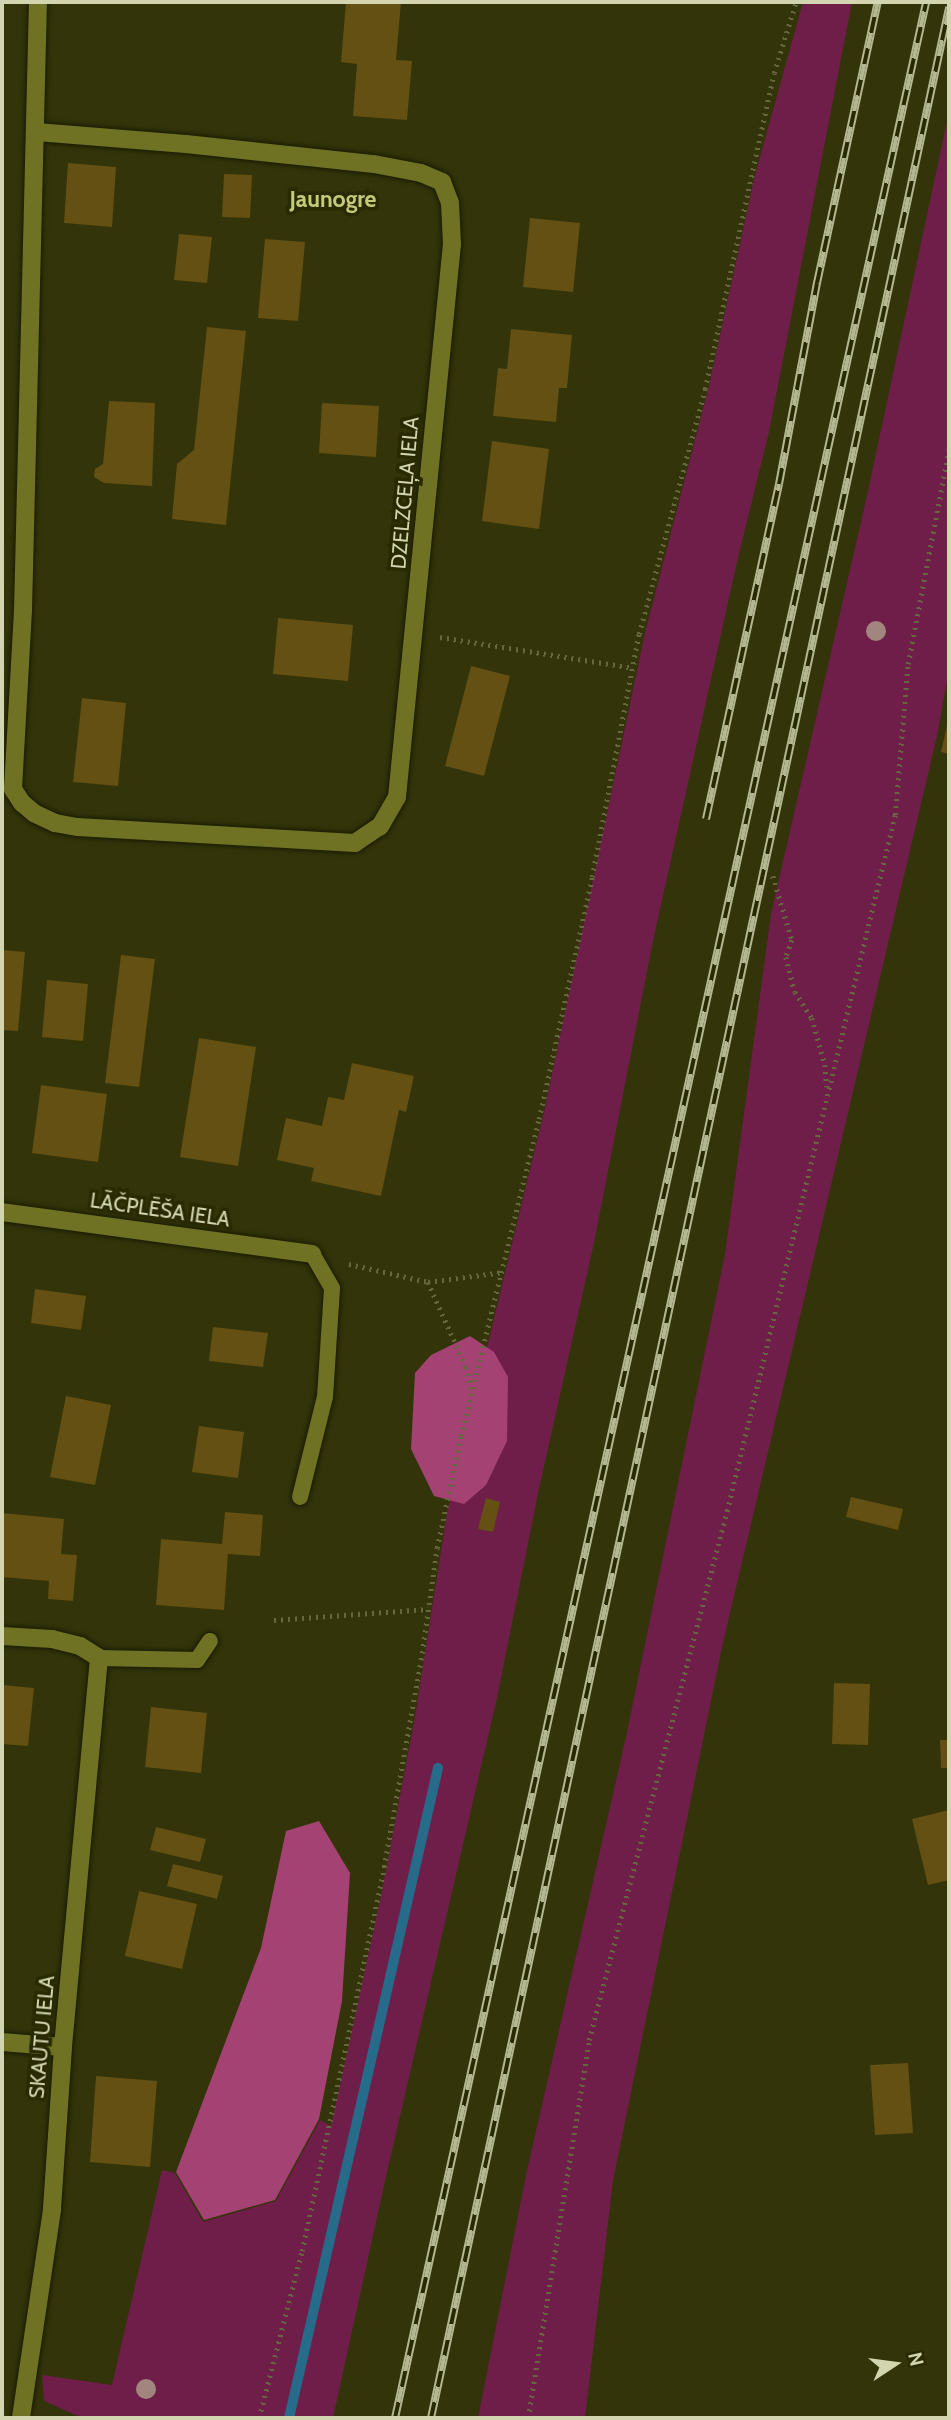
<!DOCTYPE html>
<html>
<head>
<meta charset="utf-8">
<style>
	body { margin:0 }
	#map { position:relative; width:951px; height:2420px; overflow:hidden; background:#333409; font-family:Cabin,sans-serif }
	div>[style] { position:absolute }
	.green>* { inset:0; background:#6f1e4a }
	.forest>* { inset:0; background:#a34273 }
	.stream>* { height:10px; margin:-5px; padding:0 5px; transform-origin:5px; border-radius:5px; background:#276b8a }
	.building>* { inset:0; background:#635012 }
	.path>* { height:4.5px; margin-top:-2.25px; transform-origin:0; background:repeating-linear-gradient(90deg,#65673e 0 2px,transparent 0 7px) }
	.roads { filter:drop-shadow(0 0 2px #1a1b03) drop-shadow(0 0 2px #1a1b03) }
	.service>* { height:16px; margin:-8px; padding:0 8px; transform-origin:8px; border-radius:8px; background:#6f7222 }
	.minor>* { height:18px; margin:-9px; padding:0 9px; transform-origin:9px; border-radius:9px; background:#6f7222 }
	.rail>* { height:8px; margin-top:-4px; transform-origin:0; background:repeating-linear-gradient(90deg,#292a00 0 16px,#b4b790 0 32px); box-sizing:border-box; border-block:2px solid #b4b790 }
	.trees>* { width:20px; height:20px; margin:-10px; border-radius:50%; background:#a2857e }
	span { translate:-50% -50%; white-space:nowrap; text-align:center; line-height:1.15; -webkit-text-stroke:7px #292a00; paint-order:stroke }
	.street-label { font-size:21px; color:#d2d5af }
	.neighbourhood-label { font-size:23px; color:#c5ca7b; font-weight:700 }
	.frame { position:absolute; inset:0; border:4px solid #d2d5af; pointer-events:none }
	.north { position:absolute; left:860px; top:2329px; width:70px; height:70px; -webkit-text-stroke:5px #292a00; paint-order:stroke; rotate:77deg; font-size:19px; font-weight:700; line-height:28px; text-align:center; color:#d2d5af }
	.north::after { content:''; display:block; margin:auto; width:24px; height:32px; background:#d2d5af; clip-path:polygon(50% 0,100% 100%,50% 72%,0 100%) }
</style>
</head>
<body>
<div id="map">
	<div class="green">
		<i style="clip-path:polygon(803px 2px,852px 2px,769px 432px,737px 562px,653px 941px,594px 1243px,539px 1489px,497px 1698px,385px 2181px,333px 2418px,78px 2416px,44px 2401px,42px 2375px,112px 2385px,162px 2170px,175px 2173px,203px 2222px,276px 2201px,320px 2120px,331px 2126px,381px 1896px,415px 1717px,447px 1513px,544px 1112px,645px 633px,709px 386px,755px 175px)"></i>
		<i style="clip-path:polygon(949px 112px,949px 670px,937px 736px,722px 1647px,613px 2181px,585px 2418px,478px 2418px,526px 2175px,626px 1737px,725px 1254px,771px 914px,866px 500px)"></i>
	</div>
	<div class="forest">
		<i style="clip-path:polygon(470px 1336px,494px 1352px,508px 1377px,507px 1441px,486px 1485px,464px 1504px,434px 1496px,411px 1449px,415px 1373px,431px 1355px)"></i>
		<i style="clip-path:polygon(319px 1821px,350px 1873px,342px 2001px,319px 2119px,275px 2200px,204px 2220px,176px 2172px,261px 1948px,286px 1831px)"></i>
	</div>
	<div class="stream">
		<i style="left:289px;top:2418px;width:667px;rotate:-77.09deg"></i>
	</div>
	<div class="building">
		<i style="clip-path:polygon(346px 2px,401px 2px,396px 60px,412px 61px,407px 120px,353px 116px,357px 64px,341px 62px)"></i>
		<i style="clip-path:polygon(68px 163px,116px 167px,112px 227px,64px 223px)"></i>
		<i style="clip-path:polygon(224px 174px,252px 175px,250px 218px,222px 217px)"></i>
		<i style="clip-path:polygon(530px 218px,580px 223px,573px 292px,523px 287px)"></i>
		<i style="clip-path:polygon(179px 234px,212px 237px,207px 283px,174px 280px)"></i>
		<i style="clip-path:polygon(265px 239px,305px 242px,298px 321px,258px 318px)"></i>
		<i style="clip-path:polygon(207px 327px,246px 331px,226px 525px,172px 519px,177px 464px,194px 450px)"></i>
		<i style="clip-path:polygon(511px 329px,572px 335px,567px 388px,559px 388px,556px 422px,493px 416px,498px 368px,507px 369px)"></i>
		<i style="clip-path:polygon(109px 401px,155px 403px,152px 486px,104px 483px,94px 477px,95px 469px,103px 464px)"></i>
		<i style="clip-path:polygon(322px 403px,379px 406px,376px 457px,319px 453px)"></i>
		<i style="clip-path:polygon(492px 441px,549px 449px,539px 529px,482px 521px)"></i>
		<i style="clip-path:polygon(278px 618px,353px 625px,348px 681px,273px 674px)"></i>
		<i style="clip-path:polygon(471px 666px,510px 676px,484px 776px,445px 766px)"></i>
		<i style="clip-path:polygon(82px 698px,126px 703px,118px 786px,73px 782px)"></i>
		<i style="clip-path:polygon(948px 721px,949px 721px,949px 754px,941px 752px)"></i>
		<i style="clip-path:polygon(2px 950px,25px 952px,18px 1031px,2px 1030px)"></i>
		<i style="clip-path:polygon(121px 955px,155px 959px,139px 1087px,105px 1083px)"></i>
		<i style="clip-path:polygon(47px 980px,88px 984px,83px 1041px,42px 1037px)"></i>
		<i style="clip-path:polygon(199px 1038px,256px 1047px,238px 1166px,180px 1157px)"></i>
		<i style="clip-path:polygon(352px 1063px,414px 1076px,406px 1112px,399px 1110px,381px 1196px,311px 1181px,314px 1168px,277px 1160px,286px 1118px,322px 1126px,328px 1097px,344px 1100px)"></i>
		<i style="clip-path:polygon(41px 1085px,107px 1094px,98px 1162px,32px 1153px)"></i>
		<i style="clip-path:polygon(35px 1289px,86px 1296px,81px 1330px,31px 1323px)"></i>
		<i style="clip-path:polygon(213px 1327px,268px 1333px,263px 1367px,209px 1361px)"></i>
		<i style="clip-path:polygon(66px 1396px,111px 1405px,95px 1485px,50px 1477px)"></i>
		<i style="clip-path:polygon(199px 1426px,244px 1432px,238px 1478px,192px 1472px)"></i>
		<i style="clip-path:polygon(851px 1497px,903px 1509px,898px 1530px,846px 1517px)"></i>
		<i style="clip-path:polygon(486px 1498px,500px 1502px,493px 1532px,478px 1529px)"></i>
		<i style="clip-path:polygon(225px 1512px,263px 1515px,260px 1556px,228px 1554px,224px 1610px,156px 1605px,161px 1539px,222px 1544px)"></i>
		<i style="clip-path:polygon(2px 1513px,64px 1519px,61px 1554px,77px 1555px,73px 1601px,48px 1599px,49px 1581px,2px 1577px)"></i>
		<i style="clip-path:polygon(834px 1683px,870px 1684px,868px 1745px,832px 1744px)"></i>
		<i style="clip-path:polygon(2px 1685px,34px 1688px,28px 1746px,2px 1744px)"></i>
		<i style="clip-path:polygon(151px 1707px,207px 1713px,201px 1773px,145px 1767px)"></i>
		<i style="clip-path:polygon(940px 1740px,949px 1740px,949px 1768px,941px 1768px)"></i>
		<i style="clip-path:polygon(949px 1810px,949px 1880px,928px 1885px,912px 1819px)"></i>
		<i style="clip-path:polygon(156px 1827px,206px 1839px,200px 1862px,150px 1850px)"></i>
		<i style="clip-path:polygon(173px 1864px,223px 1876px,217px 1899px,167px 1886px)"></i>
		<i style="clip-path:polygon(139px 1891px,197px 1904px,182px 1969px,125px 1956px)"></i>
		<i style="clip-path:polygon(908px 2063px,913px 2133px,875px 2135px,870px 2065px)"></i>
		<i style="clip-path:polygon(96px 2076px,157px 2081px,150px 2167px,90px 2162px)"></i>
	</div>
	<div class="path">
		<i style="left:440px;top:637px;width:195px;rotate:9.1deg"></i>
		<i style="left:773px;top:876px;width:67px;rotate:73.5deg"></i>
		<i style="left:792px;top:940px;width:18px;rotate:109deg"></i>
		<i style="left:786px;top:957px;width:36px;rotate:76deg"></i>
		<i style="left:795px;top:992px;width:31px;rotate:57deg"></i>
		<i style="left:812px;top:1018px;width:49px;rotate:74.5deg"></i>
		<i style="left:825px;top:1065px;width:22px;rotate:85deg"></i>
		<i style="left:349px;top:1264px;width:81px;rotate:12.8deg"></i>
		<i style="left:428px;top:1282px;width:76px;rotate:-7.6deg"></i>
		<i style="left:428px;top:1282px;width:93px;rotate:65.9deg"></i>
		<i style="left:466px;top:1367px;width:25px;rotate:76deg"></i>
		<i style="left:274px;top:1620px;width:154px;rotate:-4.1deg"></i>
		<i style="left:259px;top:2418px;width:172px;rotate:-75.6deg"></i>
		<i style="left:302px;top:2251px;width:393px;rotate:-77.9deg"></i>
		<i style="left:384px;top:1867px;width:210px;rotate:-79.9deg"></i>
		<i style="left:421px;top:1660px;width:113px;rotate:-81.9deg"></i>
		<i style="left:437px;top:1548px;width:115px;rotate:-77.9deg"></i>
		<i style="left:461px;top:1436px;width:326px;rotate:-76.2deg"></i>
		<i style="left:539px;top:1119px;width:248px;rotate:-77.6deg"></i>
		<i style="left:592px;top:877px;width:248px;rotate:-79.1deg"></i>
		<i style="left:639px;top:634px;width:254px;rotate:-74.9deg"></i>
		<i style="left:705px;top:389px;width:323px;rotate:-77.7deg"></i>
		<i style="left:774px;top:73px;width:74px;rotate:-72.8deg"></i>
		<i style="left:528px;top:2418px;width:383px;rotate:-80.8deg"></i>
		<i style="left:589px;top:2040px;width:547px;rotate:-75.38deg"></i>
		<i style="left:727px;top:1511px;width:716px;rotate:-76.43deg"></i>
		<i style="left:895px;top:815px;width:152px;rotate:-85.1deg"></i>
		<i style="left:908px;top:664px;width:219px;rotate:-79.2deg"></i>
	</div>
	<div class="roads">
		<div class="service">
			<i style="left:300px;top:1497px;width:103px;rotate:-76deg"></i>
			<i style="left:325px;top:1397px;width:109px;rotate:-86.3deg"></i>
			<i style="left:332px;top:1288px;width:39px;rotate:-120deg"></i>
			<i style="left:99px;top:1658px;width:98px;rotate:1.2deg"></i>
			<i style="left:197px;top:1660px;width:23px;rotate:-56deg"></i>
		</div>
		<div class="minor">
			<i style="left:37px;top:132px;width:149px;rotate:4.6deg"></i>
			<i style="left:186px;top:144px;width:189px;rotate:6.1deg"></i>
			<i style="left:374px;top:164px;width:48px;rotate:10.8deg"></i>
			<i style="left:421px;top:173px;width:23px;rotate:23deg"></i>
			<i style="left:442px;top:182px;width:22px;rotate:69deg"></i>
			<i style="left:450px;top:203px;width:41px;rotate:87.2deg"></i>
			<i style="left:452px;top:244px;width:556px;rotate:95.68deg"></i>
			<i style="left:397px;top:797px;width:34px;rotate:120deg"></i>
			<i style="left:380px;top:826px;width:30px;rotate:146deg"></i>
			<i style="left:355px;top:843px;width:278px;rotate:-176.7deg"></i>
			<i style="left:77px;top:827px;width:22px;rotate:-170deg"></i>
			<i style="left:55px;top:823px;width:23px;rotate:-155deg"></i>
			<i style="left:34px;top:813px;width:16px;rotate:-140deg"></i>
			<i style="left:22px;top:803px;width:17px;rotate:-123deg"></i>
			<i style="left:13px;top:789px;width:179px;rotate:-86.8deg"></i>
			<i style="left:23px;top:610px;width:608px;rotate:-88.59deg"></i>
			<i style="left:2px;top:1212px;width:313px;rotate:7.7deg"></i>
			<i style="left:2px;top:1636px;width:50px;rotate:3.4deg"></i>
			<i style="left:52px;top:1639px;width:29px;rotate:14deg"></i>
			<i style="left:80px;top:1646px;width:22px;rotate:32deg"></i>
			<i style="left:99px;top:1658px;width:391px;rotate:95.3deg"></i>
			<i style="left:63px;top:2047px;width:163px;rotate:93.9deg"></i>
			<i style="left:52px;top:2210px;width:210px;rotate:98.5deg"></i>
			<i style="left:2px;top:2042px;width:61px;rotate:4.7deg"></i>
		</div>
	</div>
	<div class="rail">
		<i style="left:706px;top:819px;width:343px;rotate:-77.7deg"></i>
		<i style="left:779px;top:484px;width:205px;rotate:-79.3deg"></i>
		<i style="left:817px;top:283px;width:288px;rotate:-77.8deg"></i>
		<i style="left:395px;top:2418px;width:2474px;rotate:-77.6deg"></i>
		<i style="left:431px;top:2418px;width:2466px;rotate:-77.87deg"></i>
	</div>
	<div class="trees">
		<i style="left:876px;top:631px"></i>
		<i style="left:146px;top:2389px"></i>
	</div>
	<div class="street-label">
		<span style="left:405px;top:493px;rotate:-85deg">DZELZCEĻA IELA</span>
		<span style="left:160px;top:1210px;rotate:8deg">LĀČPLĒŠA IELA</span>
		<span style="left:42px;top:2037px;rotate:-85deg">SKAUTU IELA</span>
	</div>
	<div class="neighbourhood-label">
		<span style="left:333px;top:199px">Jaunogre</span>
	</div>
	<div class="frame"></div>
	<div class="north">N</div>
</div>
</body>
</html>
